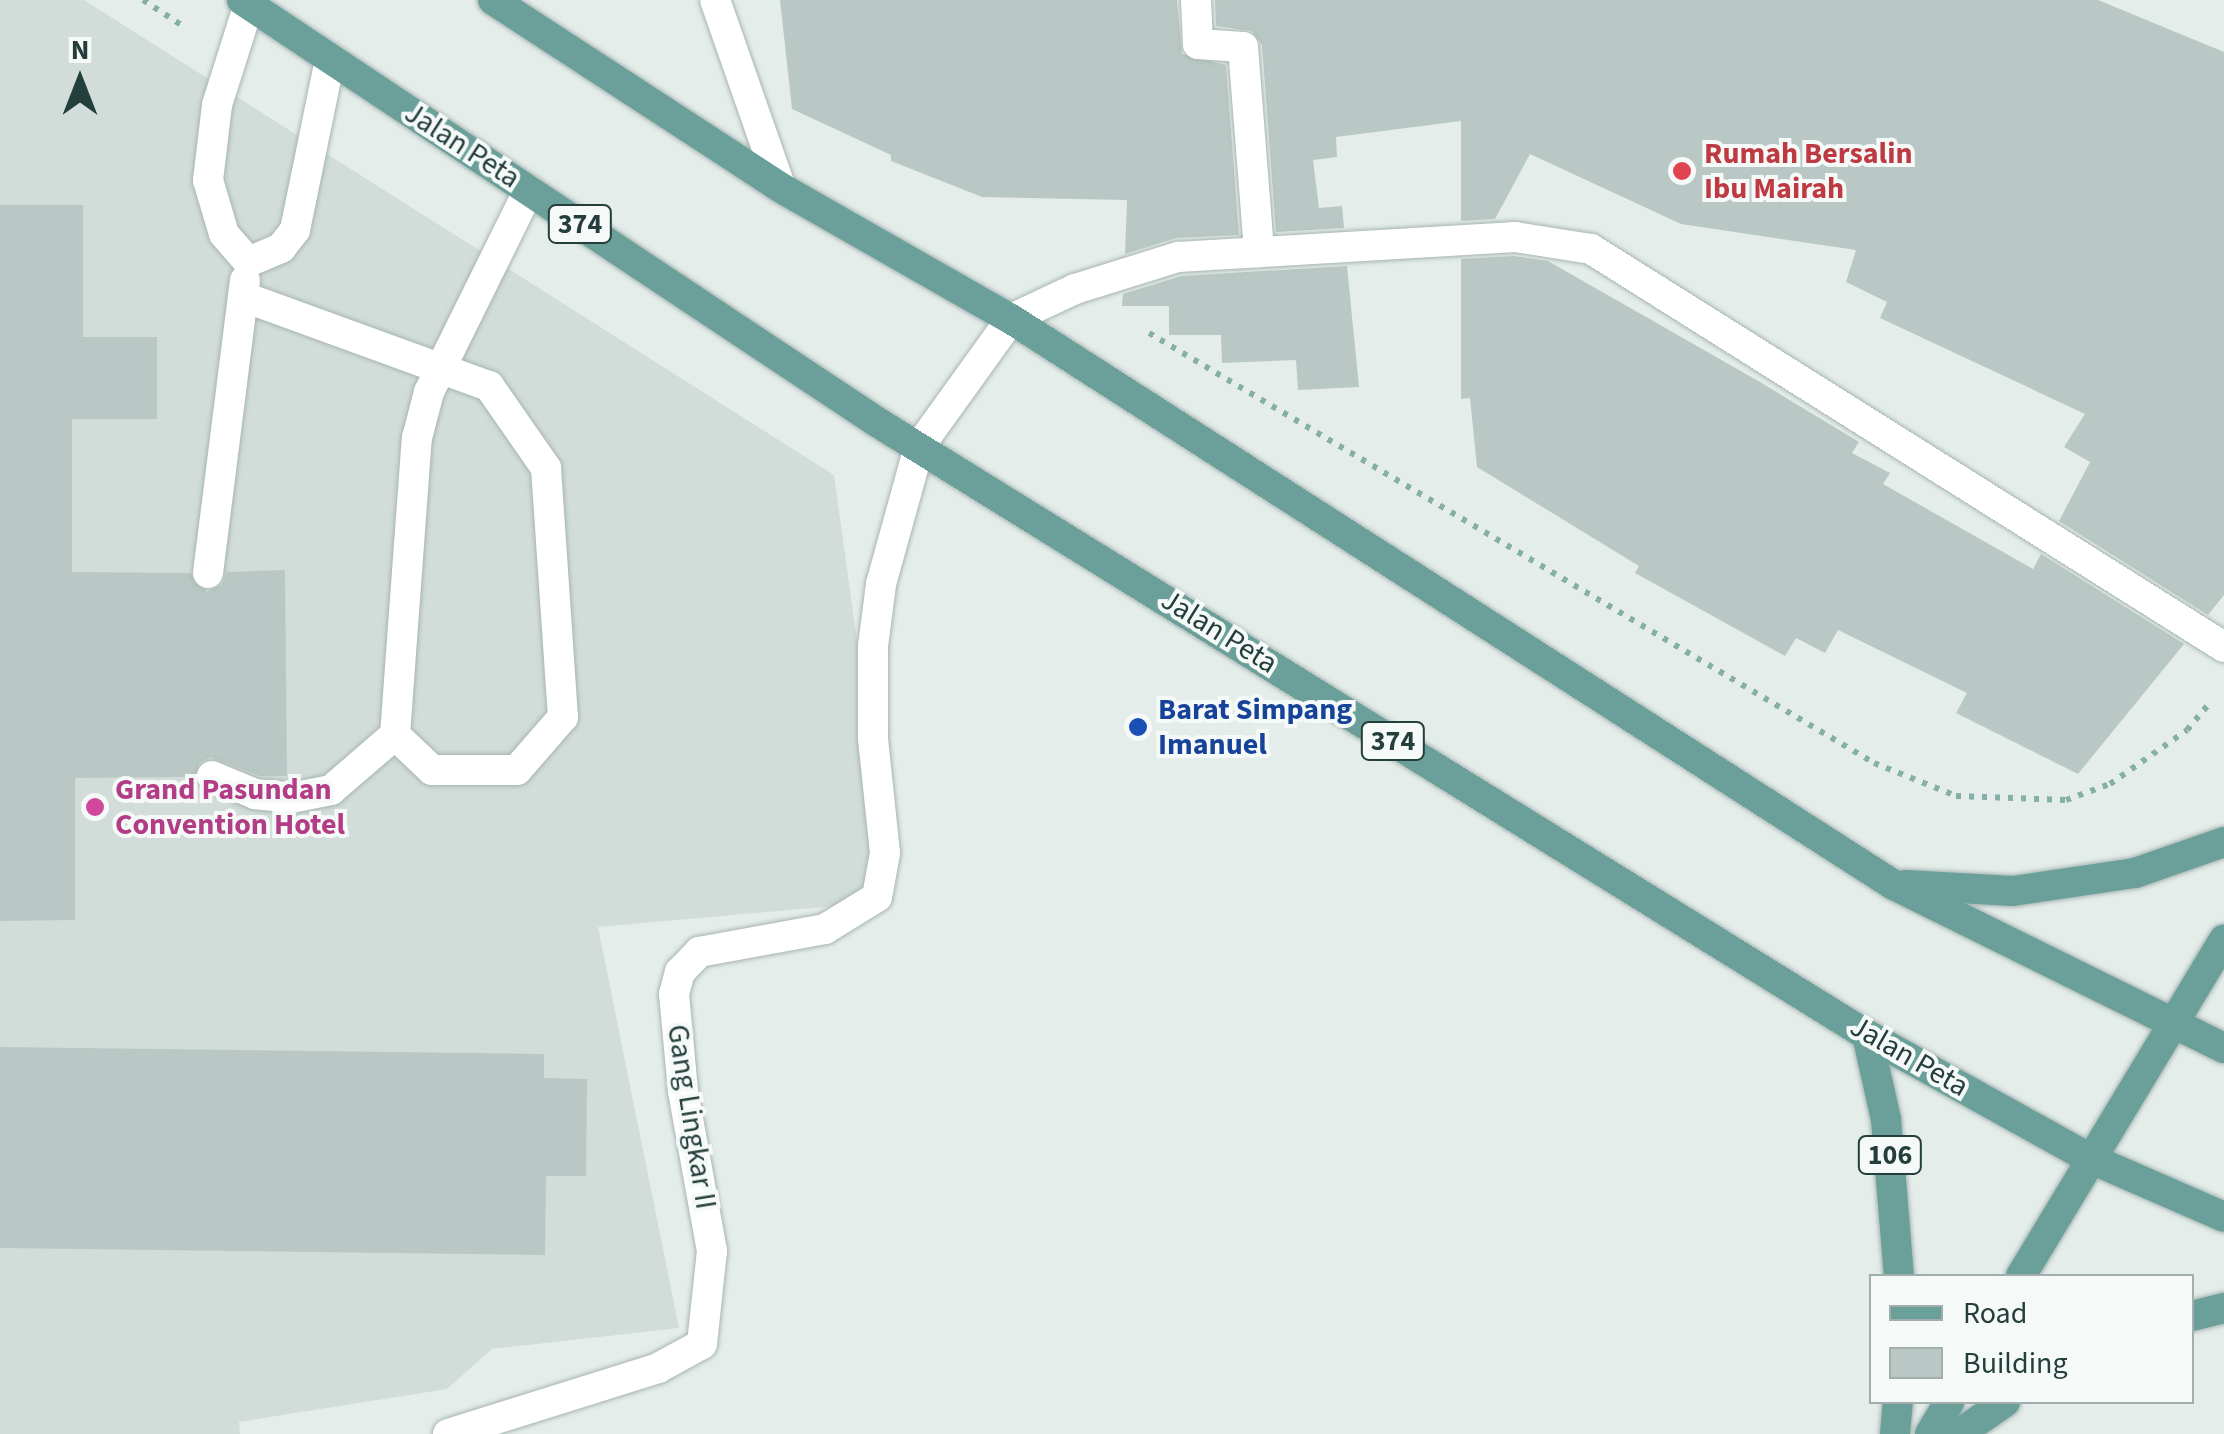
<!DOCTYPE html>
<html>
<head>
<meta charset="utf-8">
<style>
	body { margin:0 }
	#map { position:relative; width:2224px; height:1434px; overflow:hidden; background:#e4edea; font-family:"Source Sans 3",sans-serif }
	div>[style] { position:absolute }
	.built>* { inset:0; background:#d2ddd9 }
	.building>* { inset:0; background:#b9c8c4 }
	.path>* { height:6px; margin-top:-3px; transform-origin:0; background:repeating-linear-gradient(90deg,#86afa8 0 5px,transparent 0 13px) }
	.roads { filter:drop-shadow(0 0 2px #a7b5b2) drop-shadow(0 0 2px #a7b5b2) }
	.service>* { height:30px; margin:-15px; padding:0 15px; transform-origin:15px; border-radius:15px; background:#fff }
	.minor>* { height:30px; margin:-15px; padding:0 15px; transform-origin:15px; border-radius:15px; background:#fff }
	.primary>* { height:30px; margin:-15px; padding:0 15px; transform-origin:15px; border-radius:15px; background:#6ba09a }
	.dots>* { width:28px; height:28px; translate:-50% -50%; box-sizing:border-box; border:5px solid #f5f9f8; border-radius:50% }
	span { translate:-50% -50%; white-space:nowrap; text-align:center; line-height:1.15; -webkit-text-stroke:8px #f5f9f8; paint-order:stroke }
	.shield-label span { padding:2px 8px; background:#f5f9f8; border:2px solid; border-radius:8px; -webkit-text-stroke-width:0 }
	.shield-label { font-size:28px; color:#243e3b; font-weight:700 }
	.street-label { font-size:30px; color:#243e3b }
	.health-label { font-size:30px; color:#be3a42; font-weight:700 }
	.left { translate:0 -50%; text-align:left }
	.transit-label { font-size:30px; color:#164399; font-weight:700 }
	.hotel-label { font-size:30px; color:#b23c85; font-weight:700 }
	.legend { position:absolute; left:1869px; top:1274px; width:325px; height:130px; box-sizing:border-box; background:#f5f9f8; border:2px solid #a1aeac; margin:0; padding:12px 18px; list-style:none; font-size:30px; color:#243e3b }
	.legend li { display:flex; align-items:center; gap:20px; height:50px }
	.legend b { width:50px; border:2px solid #a1aeac }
	.north { position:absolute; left:30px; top:30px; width:100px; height:100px; -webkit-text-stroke:8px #f5f9f8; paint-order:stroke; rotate:0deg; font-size:28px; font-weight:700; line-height:40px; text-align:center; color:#243e3b }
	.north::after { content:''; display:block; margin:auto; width:35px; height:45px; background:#243e3b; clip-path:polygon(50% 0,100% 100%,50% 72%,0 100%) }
</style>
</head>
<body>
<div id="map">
	<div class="built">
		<i style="clip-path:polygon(0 0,84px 0,834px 475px,893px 901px,598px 927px,679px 1328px,492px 1349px,447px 1389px,239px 1422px,240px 1434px,0 1434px)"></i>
	</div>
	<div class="building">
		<i style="clip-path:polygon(780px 0,1177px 0,1182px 54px,1226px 65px,1239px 235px,1176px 238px,1125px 254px,1127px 200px,982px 197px,891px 161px,891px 155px,792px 109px)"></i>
		<i style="clip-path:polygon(1215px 0,2098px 0,2224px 52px,2224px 595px,2208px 615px,2059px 521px,2090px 462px,2064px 447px,2085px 414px,1880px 318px,1887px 302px,1846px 282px,1856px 250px,1681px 224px,1530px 154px,1495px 219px,1461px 221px,1461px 121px,1336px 137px,1337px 157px,1313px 160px,1319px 208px,1342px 206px,1344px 228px,1276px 232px,1262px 45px,1252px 31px,1216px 26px)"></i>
		<i style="clip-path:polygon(0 205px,83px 205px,83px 337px,157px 337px,157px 419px,72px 419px,72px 572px,190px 573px,207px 592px,222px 585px,227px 572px,285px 570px,287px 776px,260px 776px,211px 757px,200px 762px,194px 777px,75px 778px,75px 920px,0 921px)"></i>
		<i style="clip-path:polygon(1514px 256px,1548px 261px,1760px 382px,1859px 442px,1852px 453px,1890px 473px,1883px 484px,2033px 569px,2041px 554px,2184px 644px,2078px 774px,1956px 713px,1967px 693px,1838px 630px,1825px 653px,1796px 638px,1785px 656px,1635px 573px,1639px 566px,1477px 467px,1470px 398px,1461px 399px,1461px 259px)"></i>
		<i style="clip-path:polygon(1347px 266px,1359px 387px,1298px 390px,1296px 360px,1222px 363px,1221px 335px,1169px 335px,1169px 306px,1122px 306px,1123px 294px,1181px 276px)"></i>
		<i style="clip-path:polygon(0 1047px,544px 1054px,544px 1078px,587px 1079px,586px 1176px,546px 1176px,545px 1255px,0 1248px)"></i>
	</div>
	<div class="path">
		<i style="left:143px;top:0;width:48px;rotate:33deg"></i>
		<i style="left:1149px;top:333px;width:843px;rotate:30.67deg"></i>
		<i style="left:1874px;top:763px;width:88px;rotate:21.9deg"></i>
		<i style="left:1956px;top:796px;width:110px;rotate:2.1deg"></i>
		<i style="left:2066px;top:800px;width:47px;rotate:-20deg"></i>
		<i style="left:2110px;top:784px;width:94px;rotate:-35deg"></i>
		<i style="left:2187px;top:730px;width:34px;rotate:-50deg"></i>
	</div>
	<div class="roads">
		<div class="service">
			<i style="left:249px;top:4px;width:106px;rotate:107.6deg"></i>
			<i style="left:217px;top:105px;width:76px;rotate:96.8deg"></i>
			<i style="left:208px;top:180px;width:56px;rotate:73.5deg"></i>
			<i style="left:224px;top:234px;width:37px;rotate:49deg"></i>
			<i style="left:248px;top:262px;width:36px;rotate:-23deg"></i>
			<i style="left:281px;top:248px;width:23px;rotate:-52deg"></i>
			<i style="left:295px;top:230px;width:174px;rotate:-78.4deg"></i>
			<i style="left:244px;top:297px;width:261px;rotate:20deg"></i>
			<i style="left:489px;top:386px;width:100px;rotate:55.2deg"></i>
			<i style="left:546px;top:468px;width:250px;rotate:86.1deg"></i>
			<i style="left:563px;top:717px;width:70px;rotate:131deg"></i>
			<i style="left:517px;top:770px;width:85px;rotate:180deg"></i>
			<i style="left:432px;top:770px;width:51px;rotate:-136.6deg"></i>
			<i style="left:208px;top:573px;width:295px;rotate:-82.8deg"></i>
			<i style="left:212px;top:776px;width:47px;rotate:22.7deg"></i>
			<i style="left:255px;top:794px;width:36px;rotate:6deg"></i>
			<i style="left:291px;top:798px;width:41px;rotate:-11.3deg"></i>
			<i style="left:331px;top:790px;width:84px;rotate:-40.7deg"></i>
			<i style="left:395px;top:735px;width:298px;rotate:-85.8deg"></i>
			<i style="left:417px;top:438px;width:48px;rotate:-75.4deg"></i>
			<i style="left:429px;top:392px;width:225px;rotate:-63.7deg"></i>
		</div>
		<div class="minor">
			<i style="left:715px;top:0;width:199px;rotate:70.7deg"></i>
			<i style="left:1196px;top:0;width:44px;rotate:87.4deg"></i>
			<i style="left:1198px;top:44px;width:45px;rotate:3.8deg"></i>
			<i style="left:1243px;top:47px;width:206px;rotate:85.5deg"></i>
			<i style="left:448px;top:1434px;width:220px;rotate:-17.4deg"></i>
			<i style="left:658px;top:1368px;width:50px;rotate:-28.6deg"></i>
			<i style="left:702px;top:1344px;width:94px;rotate:-83.9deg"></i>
			<i style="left:712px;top:1251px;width:163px;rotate:-100.3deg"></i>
			<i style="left:683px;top:1091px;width:97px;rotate:-95.3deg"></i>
			<i style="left:674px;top:994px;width:23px;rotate:-75deg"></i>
			<i style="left:680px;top:972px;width:28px;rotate:-46deg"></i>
			<i style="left:699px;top:952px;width:128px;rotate:-10.3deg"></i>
			<i style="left:825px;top:929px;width:61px;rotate:-31.6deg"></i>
			<i style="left:877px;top:897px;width:45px;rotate:-79.7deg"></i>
			<i style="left:885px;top:853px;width:116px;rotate:-96deg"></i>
			<i style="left:873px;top:738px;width:92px;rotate:-90deg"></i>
			<i style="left:873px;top:646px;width:63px;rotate:-82.6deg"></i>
			<i style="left:881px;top:584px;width:142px;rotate:-74.5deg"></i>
			<i style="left:919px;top:447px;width:158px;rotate:-54.3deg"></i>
			<i style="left:1011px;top:319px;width:71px;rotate:-25.1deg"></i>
			<i style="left:1075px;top:289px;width:108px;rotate:-17.3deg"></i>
			<i style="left:1178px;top:257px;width:338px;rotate:-3.4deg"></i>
			<i style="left:1515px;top:237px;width:77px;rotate:9deg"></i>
			<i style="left:1591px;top:249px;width:748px;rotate:32.16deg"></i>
		</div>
		<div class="primary">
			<i style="left:242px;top:0;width:762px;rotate:33.61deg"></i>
			<i style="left:877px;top:422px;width:1164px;rotate:31.77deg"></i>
			<i style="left:1867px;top:1035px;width:254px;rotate:29deg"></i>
			<i style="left:2089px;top:1158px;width:147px;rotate:23.6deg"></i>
			<i style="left:493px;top:0;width:344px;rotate:33.1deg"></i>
			<i style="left:781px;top:188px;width:265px;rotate:29.7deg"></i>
			<i style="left:1011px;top:319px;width:1047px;rotate:32.67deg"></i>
			<i style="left:1892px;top:884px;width:370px;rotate:26.3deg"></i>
			<i style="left:1905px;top:885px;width:108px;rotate:3.2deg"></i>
			<i style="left:2013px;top:891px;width:123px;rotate:-8.4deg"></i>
			<i style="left:2135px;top:873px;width:94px;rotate:-19.2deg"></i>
			<i style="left:1867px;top:1035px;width:86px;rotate:77.3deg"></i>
			<i style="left:1886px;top:1119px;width:158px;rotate:85.3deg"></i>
			<i style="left:2021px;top:1276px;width:393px;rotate:-58.9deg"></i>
			<i style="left:2192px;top:1316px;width:33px;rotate:-14deg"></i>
			<i style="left:1895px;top:1434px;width:32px;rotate:-85deg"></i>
			<i style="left:1930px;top:1434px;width:37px;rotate:-59deg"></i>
			<i style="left:1959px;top:1434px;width:56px;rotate:-34.8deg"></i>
		</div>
	</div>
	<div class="dots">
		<i style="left:1682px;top:171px;background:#e0444e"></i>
		<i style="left:1138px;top:727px;background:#1a4fb4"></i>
		<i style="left:95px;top:807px;background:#d1479c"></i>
	</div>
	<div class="shield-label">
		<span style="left:580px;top:224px">374</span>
		<span style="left:1393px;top:741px">374</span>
		<span style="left:1890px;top:1155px">106</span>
	</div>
	<div class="street-label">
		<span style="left:462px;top:146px;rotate:33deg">Jalan Peta</span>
		<span style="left:1219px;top:632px;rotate:32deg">Jalan Peta</span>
		<span style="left:1909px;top:1057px;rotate:30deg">Jalan Peta</span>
		<span style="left:691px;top:1117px;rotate:81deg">Gang Lingkar II</span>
	</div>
	<div class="health-label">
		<span class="left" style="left:1704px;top:171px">Rumah Bersalin<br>Ibu Mairah</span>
	</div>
	<div class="transit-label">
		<span class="left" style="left:1158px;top:727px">Barat Simpang<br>Imanuel</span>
	</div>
	<div class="hotel-label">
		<span class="left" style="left:115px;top:807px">Grand Pasundan<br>Convention Hotel</span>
	</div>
	<ul class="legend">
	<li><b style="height:12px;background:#6ba09a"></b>Road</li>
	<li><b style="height:28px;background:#b9c8c4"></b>Building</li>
	</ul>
	<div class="north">N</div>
</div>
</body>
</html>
